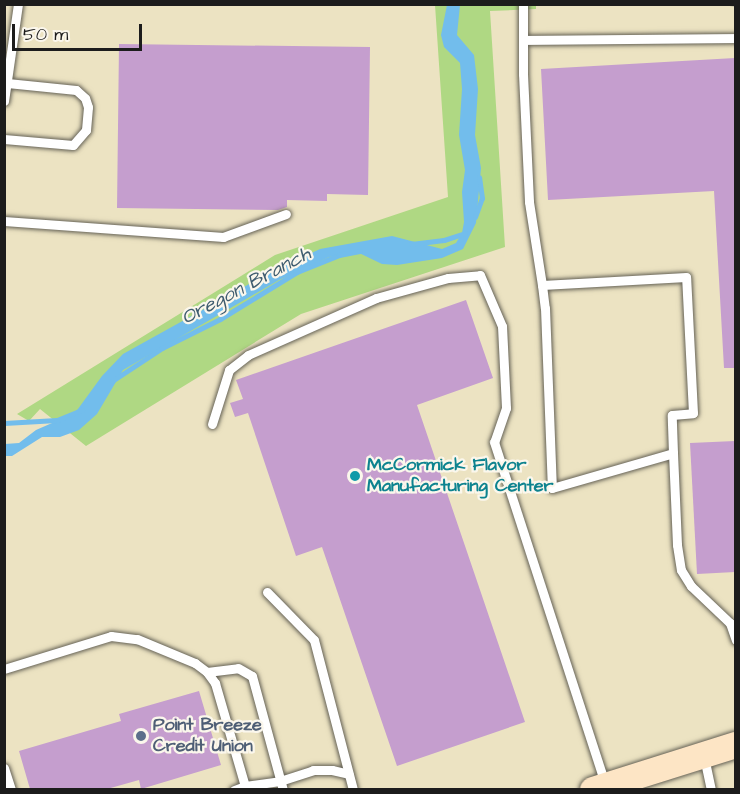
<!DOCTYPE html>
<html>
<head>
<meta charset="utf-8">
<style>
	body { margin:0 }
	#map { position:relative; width:740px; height:794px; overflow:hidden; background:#ece3c2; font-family:"Architects Daughter",sans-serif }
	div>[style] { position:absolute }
	.green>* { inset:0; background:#afd883 }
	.water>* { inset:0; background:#72bdec }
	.stream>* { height:5px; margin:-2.5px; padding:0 2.5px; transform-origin:2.5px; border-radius:2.5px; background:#72bdec }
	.building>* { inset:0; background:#c59ece }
	.roads { filter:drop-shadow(0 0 2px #656256) drop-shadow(0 0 2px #656256) }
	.lane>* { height:9px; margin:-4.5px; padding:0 4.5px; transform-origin:4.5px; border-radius:4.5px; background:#fff }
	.secondary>* { height:26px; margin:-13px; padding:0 13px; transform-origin:13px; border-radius:13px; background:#fde5c5 }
	.tram>* { height:1.5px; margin:-0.75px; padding:0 0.75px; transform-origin:0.75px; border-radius:0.75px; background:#1c1c1c }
	.dots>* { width:16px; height:16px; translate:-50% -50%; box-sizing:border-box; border:3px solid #fbf7ec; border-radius:50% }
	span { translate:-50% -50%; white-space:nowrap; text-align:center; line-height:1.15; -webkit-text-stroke:4.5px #fbf7ec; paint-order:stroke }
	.culture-label { font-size:18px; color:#0d838f; font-weight:700 }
	.left { translate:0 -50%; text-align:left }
	.service-label { font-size:18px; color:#4e5e75; font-weight:700 }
	.water-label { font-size:20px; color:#3e5c6f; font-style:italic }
	.frame { position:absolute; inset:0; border:6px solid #1c1c1c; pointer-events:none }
	.scale { position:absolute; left:12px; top:24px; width:130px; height:27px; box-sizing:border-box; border:3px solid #1c1c1c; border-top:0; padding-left:8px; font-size:18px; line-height:21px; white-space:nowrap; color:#1c1c1c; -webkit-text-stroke:4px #fbf7ec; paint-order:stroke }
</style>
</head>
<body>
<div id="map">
	<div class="green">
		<i style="clip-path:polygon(435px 5px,536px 5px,536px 9px,490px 11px,505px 247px,301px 314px,86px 446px,40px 409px,29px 421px,17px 414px,275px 255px,448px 197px)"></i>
	</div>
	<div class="water">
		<i style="clip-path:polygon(447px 5px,460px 5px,457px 35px,474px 55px,478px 89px,475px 135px,481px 168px,476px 223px,463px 249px,442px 258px,397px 265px,382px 264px,357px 252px,329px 257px,279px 280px,123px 370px,97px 414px,79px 430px,60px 437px,42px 437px,12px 456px,5px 456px,5px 444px,19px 443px,36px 430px,75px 413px,102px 376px,123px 354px,271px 272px,320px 249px,392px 236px,442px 249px,456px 243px,462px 233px,464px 222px,462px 192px,465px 170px,459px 135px,462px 89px,460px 63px,444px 47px,441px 35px)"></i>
	</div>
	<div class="stream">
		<i style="left:475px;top:217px;width:20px;rotate:-70deg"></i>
		<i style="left:482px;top:198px;width:21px;rotate:-98deg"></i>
		<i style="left:411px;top:244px;width:33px;rotate:-7deg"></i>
		<i style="left:444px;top:240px;width:22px;rotate:-18deg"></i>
		<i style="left:112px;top:381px;width:60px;rotate:-33.4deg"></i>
		<i style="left:162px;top:348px;width:65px;rotate:-26.6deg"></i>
		<i style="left:220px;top:319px;width:90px;rotate:-31.4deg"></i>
		<i style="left:297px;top:272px;width:45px;rotate:-22deg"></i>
		<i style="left:339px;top:255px;width:21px;rotate:-11deg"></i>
		<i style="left:4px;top:423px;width:53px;rotate:-3.2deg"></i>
		<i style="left:57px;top:420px;width:27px;rotate:-22deg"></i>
	</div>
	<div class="building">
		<i style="clip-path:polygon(119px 44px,370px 47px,368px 195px,327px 194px,327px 201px,287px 200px,287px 207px,278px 210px,117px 208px)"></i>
		<i style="clip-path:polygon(735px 58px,735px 368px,724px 368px,714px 191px,548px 200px,541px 69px)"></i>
		<i style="clip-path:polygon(466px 300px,493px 378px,417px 405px,525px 722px,397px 766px,322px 547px,296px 556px,248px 413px,235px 417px,230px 403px,243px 399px,236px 380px)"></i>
		<i style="clip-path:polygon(735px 441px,735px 572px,697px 574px,690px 443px)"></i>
		<i style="clip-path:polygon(199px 691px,221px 765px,141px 789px,139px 780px,107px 789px,30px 789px,19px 751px,121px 721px,119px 714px)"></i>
	</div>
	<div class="roads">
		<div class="lane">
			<i style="left:523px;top:4px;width:70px;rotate:90deg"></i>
			<i style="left:523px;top:74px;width:128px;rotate:87.3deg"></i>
			<i style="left:529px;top:202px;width:84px;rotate:81.1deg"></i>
			<i style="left:542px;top:285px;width:23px;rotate:83deg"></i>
			<i style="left:545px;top:308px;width:180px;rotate:87.8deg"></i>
			<i style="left:552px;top:488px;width:126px;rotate:-16.1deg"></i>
			<i style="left:673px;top:453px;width:38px;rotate:-92deg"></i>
			<i style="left:672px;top:415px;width:21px;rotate:-5deg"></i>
			<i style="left:693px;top:413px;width:136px;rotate:-92.9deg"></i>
			<i style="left:686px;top:277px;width:144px;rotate:176.8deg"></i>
			<i style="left:523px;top:40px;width:213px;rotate:-0.5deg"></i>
			<i style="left:4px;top:101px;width:98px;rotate:-81.8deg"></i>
			<i style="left:4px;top:139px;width:69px;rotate:5deg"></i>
			<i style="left:73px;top:145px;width:20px;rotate:-49deg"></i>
			<i style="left:86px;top:130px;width:23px;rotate:-85deg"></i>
			<i style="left:88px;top:107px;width:9px;rotate:-108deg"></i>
			<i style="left:85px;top:98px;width:12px;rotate:-138deg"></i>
			<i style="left:76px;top:90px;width:69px;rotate:-174.2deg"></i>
			<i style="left:4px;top:221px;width:220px;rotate:4.2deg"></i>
			<i style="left:223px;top:237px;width:67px;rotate:-20.1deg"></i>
			<i style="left:212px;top:424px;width:57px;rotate:-72.5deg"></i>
			<i style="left:229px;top:370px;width:24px;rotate:-38deg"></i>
			<i style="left:248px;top:355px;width:140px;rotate:-24deg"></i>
			<i style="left:376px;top:298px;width:75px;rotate:-15.5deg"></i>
			<i style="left:448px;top:278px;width:32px;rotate:-5deg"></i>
			<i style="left:480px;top:275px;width:56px;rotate:66.7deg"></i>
			<i style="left:502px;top:326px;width:82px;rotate:87.2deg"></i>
			<i style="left:506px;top:408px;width:36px;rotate:109deg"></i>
			<i style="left:494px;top:442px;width:359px;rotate:72deg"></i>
			<i style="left:673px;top:453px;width:92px;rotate:87.5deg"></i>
			<i style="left:677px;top:545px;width:25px;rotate:81deg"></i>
			<i style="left:681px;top:570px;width:19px;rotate:58deg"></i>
			<i style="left:691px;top:586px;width:54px;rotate:43.5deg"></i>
			<i style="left:730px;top:623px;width:18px;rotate:71deg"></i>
			<i style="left:267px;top:592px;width:67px;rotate:45.6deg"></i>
			<i style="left:314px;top:640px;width:155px;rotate:75.4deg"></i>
			<i style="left:4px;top:669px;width:112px;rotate:-17.1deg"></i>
			<i style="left:111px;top:636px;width:26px;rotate:7deg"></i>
			<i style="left:137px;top:639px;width:63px;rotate:22.5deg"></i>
			<i style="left:195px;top:663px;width:15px;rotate:37deg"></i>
			<i style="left:207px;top:672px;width:14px;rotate:54deg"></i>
			<i style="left:215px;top:683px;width:107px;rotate:73.8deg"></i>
			<i style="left:245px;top:786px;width:12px;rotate:160deg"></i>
			<i style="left:207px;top:672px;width:31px;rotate:-7deg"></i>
			<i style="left:238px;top:668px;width:16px;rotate:30deg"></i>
			<i style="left:252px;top:676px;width:118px;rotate:74.8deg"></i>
			<i style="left:704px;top:757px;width:34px;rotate:78deg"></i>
			<i style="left:4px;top:768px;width:23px;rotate:72deg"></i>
			<i style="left:245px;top:786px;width:35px;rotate:-8deg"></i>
			<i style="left:280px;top:781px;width:35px;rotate:-18deg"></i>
			<i style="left:313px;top:770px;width:19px"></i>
			<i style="left:332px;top:770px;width:17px;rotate:13deg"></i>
		</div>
		<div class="secondary">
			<i style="left:593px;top:790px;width:150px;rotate:-17.5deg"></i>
		</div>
	</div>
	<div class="tram">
		<i style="left:701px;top:4px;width:35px;rotate:2deg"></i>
	</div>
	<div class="dots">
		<i style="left:355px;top:476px;background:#0f9aa8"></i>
		<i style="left:141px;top:736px;background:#5c6f8a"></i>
	</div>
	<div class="culture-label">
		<span class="left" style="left:367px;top:476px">McCormick Flavor<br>Manufacturing Center</span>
	</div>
	<div class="service-label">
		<span class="left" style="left:153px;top:736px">Point Breeze<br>Credit Union</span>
	</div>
	<div class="water-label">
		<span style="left:246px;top:286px;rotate:-28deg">Oregon Branch</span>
	</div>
	<div class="frame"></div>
	<div class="scale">50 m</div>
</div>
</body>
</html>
